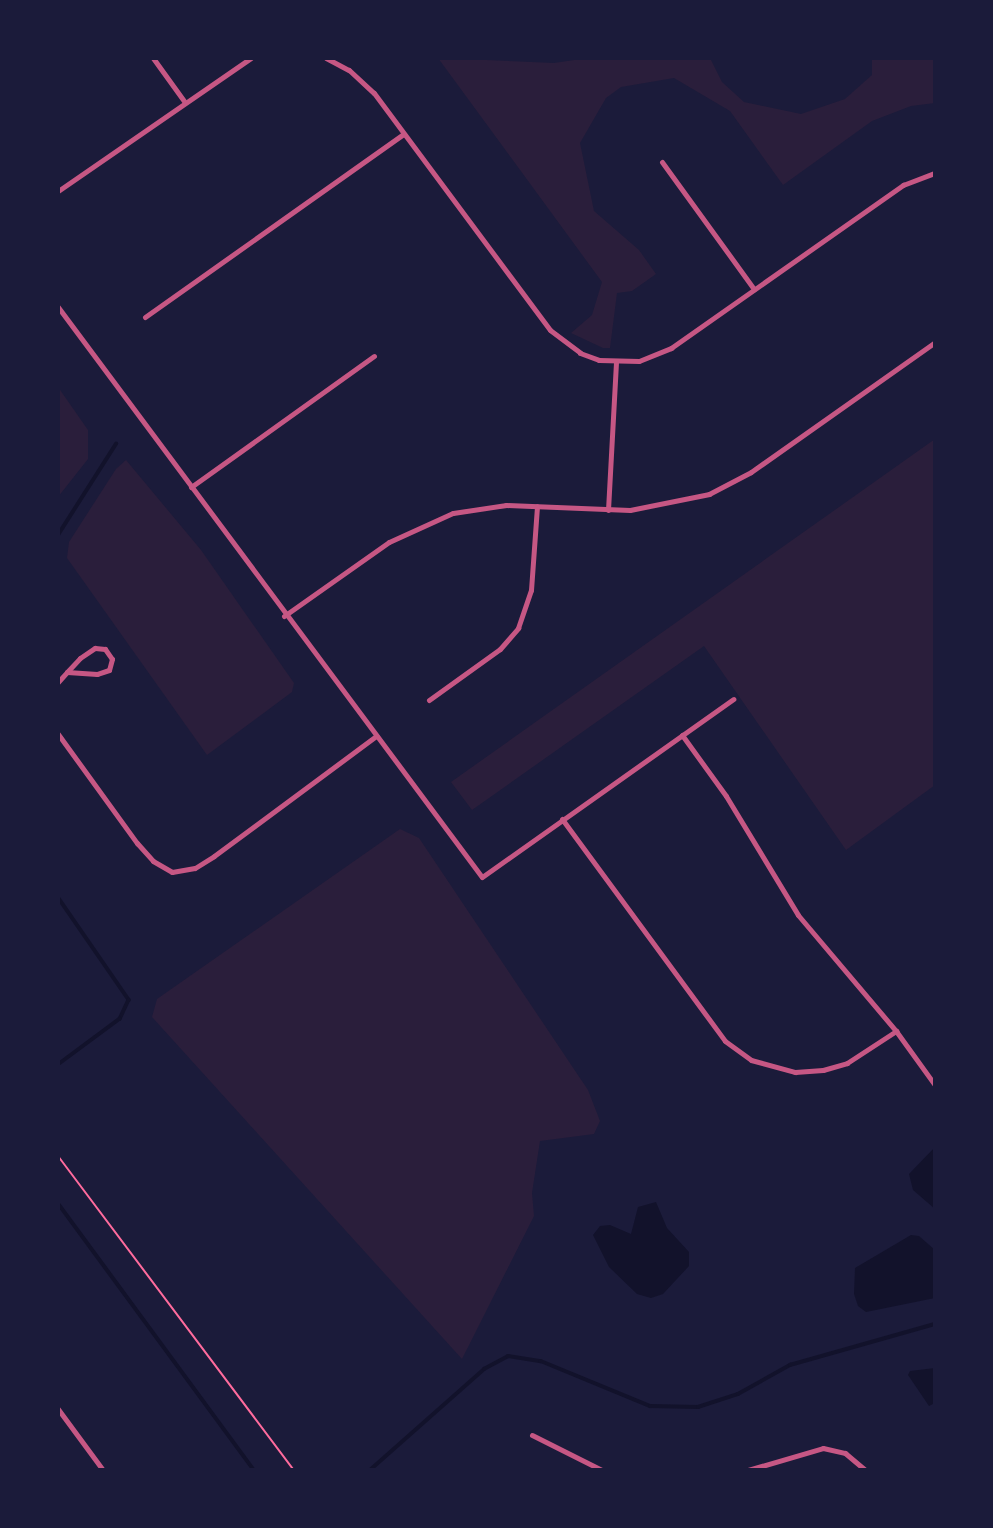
<!DOCTYPE html>
<html>
<head>
<meta charset="utf-8">
<style>
	body { margin:0 }
	#map { position:relative; width:993px; height:1528px; overflow:hidden; background:#1b1b3a; font-family:Overpass,sans-serif }
	div>[style] { position:absolute }
	.green>* { inset:0; background:#2a1e3b }
	.water>* { inset:0; background:#12122b }
	.stream>* { height:3.5px; margin:-1.75px; padding:0 1.75px; transform-origin:1.75px; border-radius:1.75px; background:#12122b }
	.path>* { height:2px; margin:-1px; padding:0 1px; transform-origin:1px; border-radius:1px; background:#ff6b9d }
	.minor>* { height:5px; margin:-2.5px; padding:0 2.5px; transform-origin:2.5px; border-radius:2.5px; background:#c65784 }
	span { translate:-50% -50%; white-space:nowrap; text-align:center; line-height:1.15; -webkit-text-stroke:5px #1b1b3a; paint-order:stroke }
	.frame { position:absolute; inset:0; border:60px solid #1b1b3a; pointer-events:none }
</style>
</head>
<body>
<div id="map">
	<div class="green">
		<i style="clip-path:polygon(438px 58px,554px 63px,588px 58px,710px 58px,722px 82px,744px 102px,801px 114px,845px 99px,872px 75px,872px 58px,935px 58px,935px 103px,911px 106px,872px 121px,783px 185px,730px 111px,674px 78px,621px 87px,606px 98px,580px 143px,594px 211px,639px 250px,656px 274px,632px 291px,617px 293px,610px 348px,603px 348px,571px 333px,592px 315px,602px 282px)"></i>
		<i style="clip-path:polygon(58px 387px,88px 430px,88px 459px,58px 497px)"></i>
		<i style="clip-path:polygon(935px 439px,935px 785px,846px 850px,704px 646px,472px 810px,451px 782px)"></i>
		<i style="clip-path:polygon(126px 460px,201px 550px,294px 683px,292px 692px,207px 755px,67px 558px,69px 542px,116px 469px)"></i>
		<i style="clip-path:polygon(400px 829px,419px 838px,588px 1090px,600px 1121px,594px 1134px,540px 1141px,532px 1193px,534px 1216px,462px 1359px,152px 1017px,157px 999px)"></i>
	</div>
	<div class="water">
		<i style="clip-path:polygon(935px 1147px,935px 1209px,913px 1190px,909px 1174px)"></i>
		<i style="clip-path:polygon(656px 1202px,667px 1228px,689px 1252px,689px 1266px,663px 1294px,651px 1298px,637px 1294px,609px 1267px,593px 1235px,600px 1226px,610px 1225px,631px 1234px,638px 1207px)"></i>
		<i style="clip-path:polygon(911px 1235px,919px 1236px,935px 1250px,935px 1298px,866px 1312px,858px 1306px,854px 1294px,855px 1268px)"></i>
		<i style="clip-path:polygon(935px 1368px,935px 1403px,929px 1406px,908px 1375px,910px 1371px)"></i>
	</div>
	<div class="stream">
		<i style="left:58px;top:535px;width:108px;rotate:-57.5deg"></i>
		<i style="left:58px;top:897px;width:125px;rotate:55.4deg"></i>
		<i style="left:129px;top:1000px;width:21px;rotate:115deg"></i>
		<i style="left:120px;top:1019px;width:77px;rotate:143.4deg"></i>
		<i style="left:58px;top:1203px;width:331px;rotate:53.7deg"></i>
		<i style="left:370px;top:1470px;width:152px;rotate:-41.5deg"></i>
		<i style="left:484px;top:1369px;width:27px;rotate:-28deg"></i>
		<i style="left:508px;top:1356px;width:33px;rotate:9deg"></i>
		<i style="left:541px;top:1361px;width:118px;rotate:22.4deg"></i>
		<i style="left:650px;top:1406px;width:48px;rotate:1.2deg"></i>
		<i style="left:698px;top:1407px;width:42px;rotate:-18deg"></i>
		<i style="left:738px;top:1394px;width:60px;rotate:-29.1deg"></i>
		<i style="left:790px;top:1365px;width:151px;rotate:-15.8deg"></i>
	</div>
	<div class="path">
		<i style="left:58px;top:1156px;width:393px;rotate:53.1deg"></i>
	</div>
	<div class="minor">
		<i style="left:153px;top:58px;width:53px;rotate:54.2deg"></i>
		<i style="left:326px;top:58px;width:26px;rotate:28deg"></i>
		<i style="left:349px;top:70px;width:34px;rotate:43deg"></i>
		<i style="left:374px;top:93px;width:295px;rotate:53.4deg"></i>
		<i style="left:550px;top:330px;width:38px;rotate:37deg"></i>
		<i style="left:580px;top:353px;width:20px;rotate:20deg"></i>
		<i style="left:599px;top:360px;width:40px;rotate:1.4deg"></i>
		<i style="left:639px;top:361px;width:35px;rotate:-22deg"></i>
		<i style="left:671px;top:348px;width:284px;rotate:-35.1deg"></i>
		<i style="left:903px;top:185px;width:34px;rotate:-21deg"></i>
		<i style="left:662px;top:162px;width:157px;rotate:54.1deg"></i>
		<i style="left:58px;top:191px;width:234px;rotate:-34.6deg"></i>
		<i style="left:58px;top:307px;width:710px;rotate:53.36deg"></i>
		<i style="left:482px;top:877px;width:308px;rotate:-35.3deg"></i>
		<i style="left:145px;top:317px;width:316px;rotate:-35.3deg"></i>
		<i style="left:191px;top:487px;width:225px;rotate:-35.6deg"></i>
		<i style="left:608px;top:510px;width:148px;rotate:-86.9deg"></i>
		<i style="left:284px;top:616px;width:128px;rotate:-35.2deg"></i>
		<i style="left:389px;top:542px;width:70px;rotate:-24.4deg"></i>
		<i style="left:453px;top:513px;width:54px;rotate:-8.6deg"></i>
		<i style="left:506px;top:505px;width:124px;rotate:2.3deg"></i>
		<i style="left:630px;top:510px;width:81px;rotate:-11.4deg"></i>
		<i style="left:709px;top:494px;width:47px;rotate:-27.6deg"></i>
		<i style="left:751px;top:472px;width:225px;rotate:-35.2deg"></i>
		<i style="left:58px;top:682px;width:13px;rotate:-48deg"></i>
		<i style="left:67px;top:672px;width:19px;rotate:-47deg"></i>
		<i style="left:80px;top:658px;width:18px;rotate:-34deg"></i>
		<i style="left:95px;top:648px;width:10px;rotate:6deg"></i>
		<i style="left:105px;top:649px;width:12px;rotate:55deg"></i>
		<i style="left:112px;top:659px;width:11px;rotate:105deg"></i>
		<i style="left:109px;top:670px;width:13px;rotate:162deg"></i>
		<i style="left:97px;top:674px;width:30px;rotate:-176deg"></i>
		<i style="left:429px;top:700px;width:87px;rotate:-35.7deg"></i>
		<i style="left:500px;top:649px;width:28px;rotate:-49deg"></i>
		<i style="left:518px;top:628px;width:40px;rotate:-71.1deg"></i>
		<i style="left:531px;top:590px;width:84px;rotate:-85.9deg"></i>
		<i style="left:58px;top:734px;width:135px;rotate:54.1deg"></i>
		<i style="left:137px;top:843px;width:24px;rotate:48deg"></i>
		<i style="left:153px;top:861px;width:22px;rotate:30deg"></i>
		<i style="left:172px;top:872px;width:23px;rotate:-10deg"></i>
		<i style="left:195px;top:868px;width:22px;rotate:-32deg"></i>
		<i style="left:214px;top:856px;width:202px;rotate:-36.5deg"></i>
		<i style="left:682px;top:735px;width:75px;rotate:54.2deg"></i>
		<i style="left:726px;top:796px;width:139px;rotate:58.8deg"></i>
		<i style="left:798px;top:915px;width:152px;rotate:49.8deg"></i>
		<i style="left:896px;top:1031px;width:67px;rotate:54.2deg"></i>
		<i style="left:562px;top:819px;width:275px;rotate:53.7deg"></i>
		<i style="left:725px;top:1041px;width:32px;rotate:36deg"></i>
		<i style="left:751px;top:1060px;width:46px;rotate:15.3deg"></i>
		<i style="left:795px;top:1072px;width:28px;rotate:-4deg"></i>
		<i style="left:823px;top:1070px;width:25px;rotate:-16deg"></i>
		<i style="left:847px;top:1063px;width:59px;rotate:-33.1deg"></i>
		<i style="left:58px;top:1409px;width:76px;rotate:53.6deg"></i>
		<i style="left:532px;top:1435px;width:78px;rotate:26.6deg"></i>
		<i style="left:748px;top:1470px;width:78px;rotate:-16.3deg"></i>
		<i style="left:823px;top:1448px;width:23px;rotate:13deg"></i>
		<i style="left:845px;top:1453px;width:26px;rotate:40deg"></i>
	</div>
	<div class="frame"></div>
</div>
</body>
</html>
